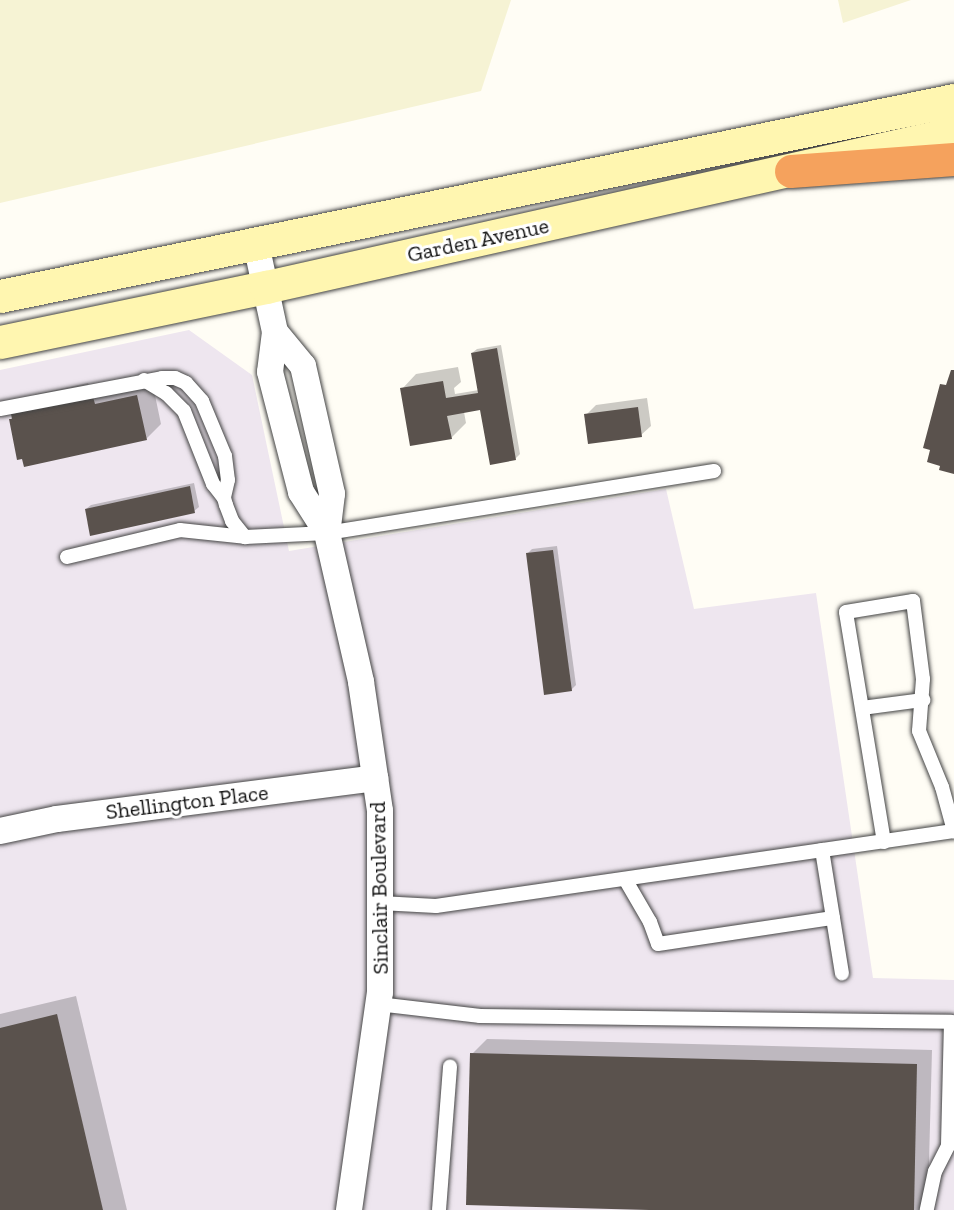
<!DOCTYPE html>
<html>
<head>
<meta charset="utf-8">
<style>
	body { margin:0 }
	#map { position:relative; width:954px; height:1210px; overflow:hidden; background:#fffdf5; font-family:"Zilla Slab",serif }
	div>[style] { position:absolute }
	.industrial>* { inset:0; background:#eee6ef }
	.farmland>* { inset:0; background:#f6f3d4 }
	.shadow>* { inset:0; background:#0003 }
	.building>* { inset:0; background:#5a524d }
	.roads { filter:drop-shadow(0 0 2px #444) drop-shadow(0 0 2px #444) }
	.lane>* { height:14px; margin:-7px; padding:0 7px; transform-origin:7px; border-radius:7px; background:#fff }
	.street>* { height:26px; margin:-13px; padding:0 13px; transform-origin:13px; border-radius:13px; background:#fff }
	.secondary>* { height:33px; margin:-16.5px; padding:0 16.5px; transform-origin:16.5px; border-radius:16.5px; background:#fff6b0 }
	.highway>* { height:33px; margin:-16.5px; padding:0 16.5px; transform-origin:16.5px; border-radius:16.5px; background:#f5a25d }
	span { translate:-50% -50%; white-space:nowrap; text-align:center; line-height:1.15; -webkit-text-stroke:6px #fff; paint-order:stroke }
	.street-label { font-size:22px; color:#111 }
</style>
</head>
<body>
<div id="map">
	<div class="industrial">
		<i style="clip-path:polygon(189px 330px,252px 375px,289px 551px,666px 489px,694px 609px,816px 593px,873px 978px,954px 980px,954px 1210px,0 1210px,0 370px)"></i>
	</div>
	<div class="farmland">
		<i style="clip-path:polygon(0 0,511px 0,481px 91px,0 203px)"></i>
		<i style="clip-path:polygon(838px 0,911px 0,843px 23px)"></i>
	</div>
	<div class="shadow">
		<i style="clip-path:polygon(501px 345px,520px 454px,515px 459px,482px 409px,464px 412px,466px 423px,451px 438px,402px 389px,416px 374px,458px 367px,461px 382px,454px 388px,455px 394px,479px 390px,472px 353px,477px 349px)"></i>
		<i style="clip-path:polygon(152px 381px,161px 424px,146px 439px,10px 420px,27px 399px,37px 394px,88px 383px,89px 387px)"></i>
		<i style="clip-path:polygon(647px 398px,651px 426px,641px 435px,586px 415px,596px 405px)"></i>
		<i style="clip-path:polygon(194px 483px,199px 507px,194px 511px,86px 509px,91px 505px)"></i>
		<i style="clip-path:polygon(557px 546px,576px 685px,571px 690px,527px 554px,532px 549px)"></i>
		<i style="clip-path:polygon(76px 996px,127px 1210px,0 1210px,0 1014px)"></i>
		<i style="clip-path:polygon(487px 1039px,932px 1050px,928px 1199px,919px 1210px,663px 1210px,472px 1054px)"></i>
	</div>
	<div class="building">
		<i style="clip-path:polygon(497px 348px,516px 460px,490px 465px,480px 410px,447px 416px,452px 439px,410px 446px,400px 388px,443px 381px,446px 398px,478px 393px,471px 353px)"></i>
		<i style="clip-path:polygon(951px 370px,954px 370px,954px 474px,939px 470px,940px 466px,927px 462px,930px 450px,923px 448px,940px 384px,946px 385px)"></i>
		<i style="clip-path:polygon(137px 395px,147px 440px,24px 467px,22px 459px,17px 460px,9px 419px,12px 419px,11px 414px,93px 397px,95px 404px)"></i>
		<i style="clip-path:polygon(638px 407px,642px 437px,588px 444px,584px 414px)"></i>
		<i style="clip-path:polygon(190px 486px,195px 513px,90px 536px,85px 509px)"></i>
		<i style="clip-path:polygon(553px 550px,572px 691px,544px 695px,526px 553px)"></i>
		<i style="clip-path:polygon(57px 1014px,103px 1210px,0 1210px,0 1028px)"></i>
		<i style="clip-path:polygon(470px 1053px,917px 1064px,914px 1210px,649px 1210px,466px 1205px)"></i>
	</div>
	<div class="roads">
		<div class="lane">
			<i style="left:144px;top:380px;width:26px;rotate:31deg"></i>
			<i style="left:166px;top:393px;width:25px;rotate:45deg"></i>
			<i style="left:184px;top:411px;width:79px;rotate:68.3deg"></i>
			<i style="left:213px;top:484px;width:18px;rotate:52deg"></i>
			<i style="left:0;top:409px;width:165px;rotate:-10.8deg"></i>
			<i style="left:162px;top:378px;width:13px"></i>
			<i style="left:175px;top:378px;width:12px;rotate:24deg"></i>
			<i style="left:186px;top:383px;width:24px;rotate:48deg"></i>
			<i style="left:202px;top:401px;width:60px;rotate:67.3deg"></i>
			<i style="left:225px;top:456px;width:24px;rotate:83deg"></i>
			<i style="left:228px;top:480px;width:18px;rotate:103deg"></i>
			<i style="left:224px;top:498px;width:7px;rotate:74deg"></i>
			<i style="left:226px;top:505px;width:17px;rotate:69deg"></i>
			<i style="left:232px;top:521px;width:21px;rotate:51deg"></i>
			<i style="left:67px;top:557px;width:116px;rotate:-13.4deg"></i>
			<i style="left:180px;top:530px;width:65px;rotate:6.1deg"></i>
			<i style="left:245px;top:537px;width:82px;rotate:-2.8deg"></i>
			<i style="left:327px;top:533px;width:392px;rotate:-9.1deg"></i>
			<i style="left:862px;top:708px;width:62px;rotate:-7.5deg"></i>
			<i style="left:884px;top:842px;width:233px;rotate:-99.4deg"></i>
			<i style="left:846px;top:612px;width:68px;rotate:-9.3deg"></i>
			<i style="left:913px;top:601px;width:79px;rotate:82.7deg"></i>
			<i style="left:923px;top:679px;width:52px;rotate:94.4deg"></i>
			<i style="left:919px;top:731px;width:61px;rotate:67.7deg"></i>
			<i style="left:942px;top:787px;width:46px;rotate:74.7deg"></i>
			<i style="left:822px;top:850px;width:125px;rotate:80.8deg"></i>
			<i style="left:625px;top:879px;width:50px;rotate:59.8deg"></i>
			<i style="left:650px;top:922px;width:23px;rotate:70deg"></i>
			<i style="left:658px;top:944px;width:177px;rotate:-8.5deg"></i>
			<i style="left:380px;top:903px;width:56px;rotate:3.1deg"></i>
			<i style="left:436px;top:906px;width:523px;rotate:-8.24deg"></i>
			<i style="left:378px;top:1004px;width:103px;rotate:6.7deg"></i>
			<i style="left:480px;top:1016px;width:471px;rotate:0.7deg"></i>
			<i style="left:951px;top:1022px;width:124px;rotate:91.4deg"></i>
			<i style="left:948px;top:1146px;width:28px;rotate:117deg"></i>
			<i style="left:935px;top:1171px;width:40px;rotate:102deg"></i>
			<i style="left:439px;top:1210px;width:144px;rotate:-85.6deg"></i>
		</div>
		<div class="street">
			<i style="left:256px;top:244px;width:90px;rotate:77.8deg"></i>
			<i style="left:275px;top:332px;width:40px;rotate:97.1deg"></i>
			<i style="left:270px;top:372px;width:124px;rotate:75.5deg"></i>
			<i style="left:301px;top:492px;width:49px;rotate:57.6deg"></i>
			<i style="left:327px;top:533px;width:153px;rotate:77.1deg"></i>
			<i style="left:361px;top:682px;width:130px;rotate:81.6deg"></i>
			<i style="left:380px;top:811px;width:181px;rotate:90deg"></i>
			<i style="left:380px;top:992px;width:220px;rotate:98.1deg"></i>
			<i style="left:275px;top:332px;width:44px;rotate:50.5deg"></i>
			<i style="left:303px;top:366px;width:131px;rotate:77.2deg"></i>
			<i style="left:332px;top:494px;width:39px;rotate:97deg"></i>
			<i style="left:0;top:831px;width:58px;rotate:-11.9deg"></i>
			<i style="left:57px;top:819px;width:321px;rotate:-7.3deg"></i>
		</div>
		<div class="secondary">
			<i style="left:0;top:296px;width:974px;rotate:-11.61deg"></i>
			<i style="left:0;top:342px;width:272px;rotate:-11.7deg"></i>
			<i style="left:266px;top:287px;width:705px;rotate:-12.62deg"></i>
		</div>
		<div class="highway">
			<i style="left:791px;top:171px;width:163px;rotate:-4.2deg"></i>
		</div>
	</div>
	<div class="street-label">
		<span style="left:478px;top:240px;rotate:-12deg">Garden Avenue</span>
		<span style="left:187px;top:802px;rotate:-7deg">Shellington Place</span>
		<span style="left:379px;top:888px;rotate:-91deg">Sinclair Boulevard</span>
	</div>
</div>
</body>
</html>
